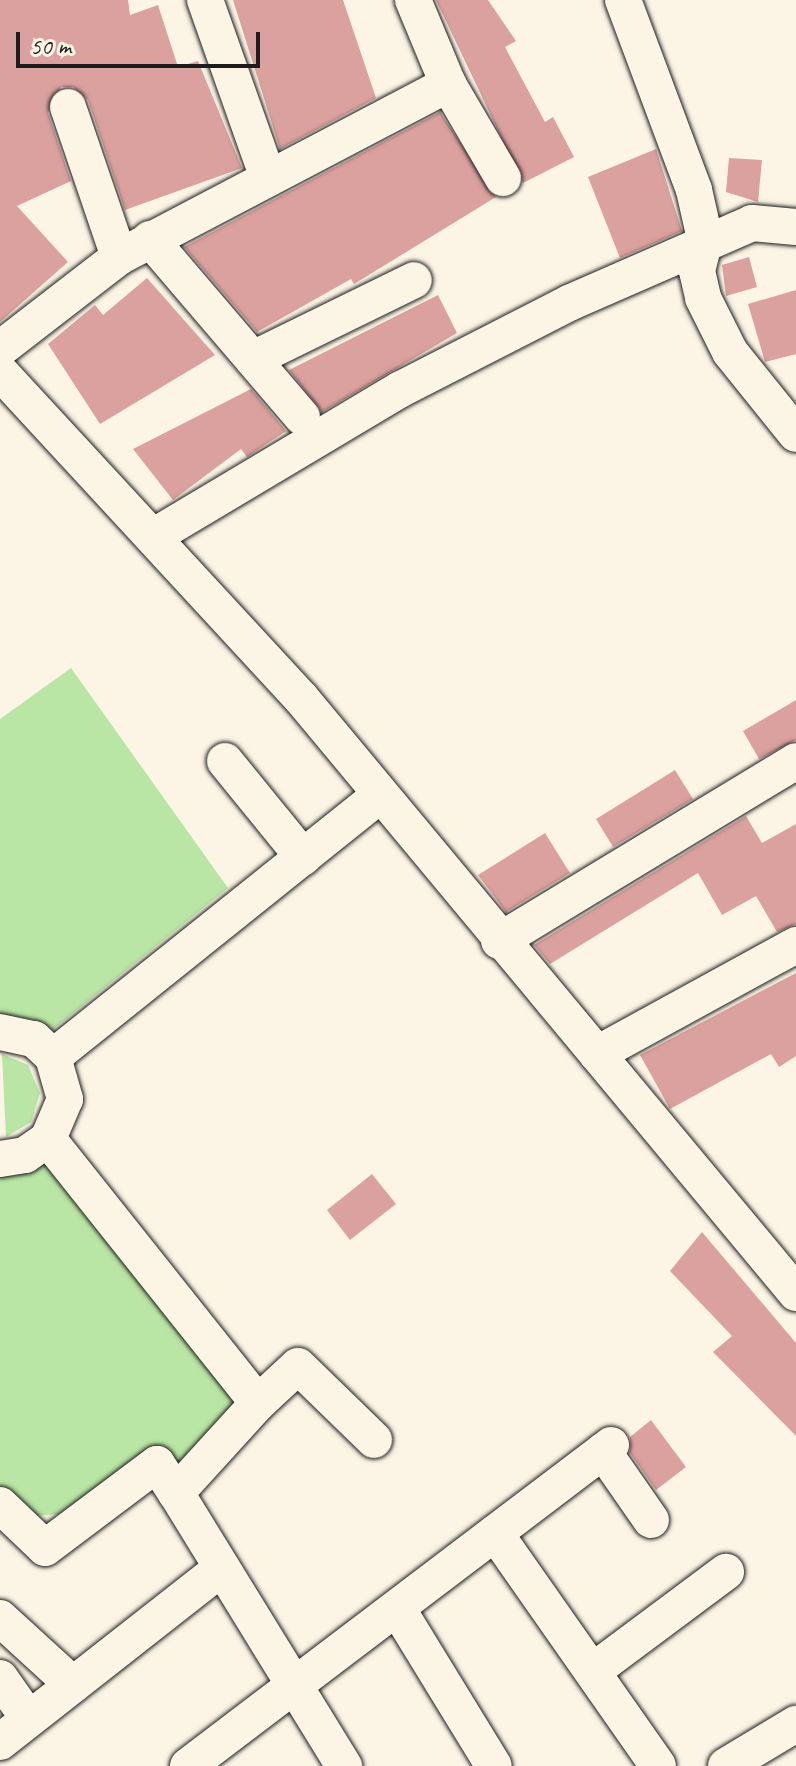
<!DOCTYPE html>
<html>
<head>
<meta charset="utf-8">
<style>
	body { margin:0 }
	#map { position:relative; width:796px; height:1766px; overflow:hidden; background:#fcf5e5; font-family:Caveat,sans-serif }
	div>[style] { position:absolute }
	.green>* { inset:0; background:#b9e6a4 }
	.building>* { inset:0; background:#dba19f }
	.roads { filter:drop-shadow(0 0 2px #1c1c1c) drop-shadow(0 0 2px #1c1c1c) }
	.street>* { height:36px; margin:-18px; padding:0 18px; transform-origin:18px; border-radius:18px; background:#fcf5e5 }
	span { translate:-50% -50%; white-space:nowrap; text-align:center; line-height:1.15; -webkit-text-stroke:8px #fcf5e5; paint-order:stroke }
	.scale { position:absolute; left:16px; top:32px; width:244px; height:36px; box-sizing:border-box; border:4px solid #1c1c1c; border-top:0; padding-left:10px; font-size:24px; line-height:28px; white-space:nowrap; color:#1c1c1c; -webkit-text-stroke:6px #fcf5e5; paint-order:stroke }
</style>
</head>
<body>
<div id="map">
	<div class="green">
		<i style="clip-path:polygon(71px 668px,228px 888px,46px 1035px,0 1019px,0 719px)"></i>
		<i style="clip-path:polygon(2px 1054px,28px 1065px,40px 1093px,31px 1122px,6px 1137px)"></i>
		<i style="clip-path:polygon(49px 1160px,234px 1400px,233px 1421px,183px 1465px,61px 1514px,34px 1516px,0 1487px,0 1172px)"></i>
	</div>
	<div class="building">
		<i style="clip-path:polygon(0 0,128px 0,130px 15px,158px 5px,178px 67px,198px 61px,242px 168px,125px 210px,88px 100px,73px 87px,61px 87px,48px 113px,71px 181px,17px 206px,68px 262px,0 322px)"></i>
		<i style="clip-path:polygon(233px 0,343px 0,376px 98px,280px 149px)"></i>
		<i style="clip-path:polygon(436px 0,488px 0,516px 41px,505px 47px,545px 122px,553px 117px,574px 157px,523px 183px)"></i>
		<i style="clip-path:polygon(440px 112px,496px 197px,354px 284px,351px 279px,257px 332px,184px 247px)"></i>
		<i style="clip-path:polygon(656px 149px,682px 231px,620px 258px,588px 177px)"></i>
		<i style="clip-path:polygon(729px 158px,762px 160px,758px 202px,726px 192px)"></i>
		<i style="clip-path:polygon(749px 257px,757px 287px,726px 296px,722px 265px)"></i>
		<i style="clip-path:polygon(147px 278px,215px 355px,100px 424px,48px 344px,95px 305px,103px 315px)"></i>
		<i style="clip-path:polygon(796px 290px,796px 354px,765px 362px,748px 304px)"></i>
		<i style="clip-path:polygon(438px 295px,457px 333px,322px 412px,289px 370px)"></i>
		<i style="clip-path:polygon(251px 389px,286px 431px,247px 457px,241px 449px,173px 500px,133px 449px)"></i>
		<i style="clip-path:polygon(796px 700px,796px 740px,759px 759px,743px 731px)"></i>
		<i style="clip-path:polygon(675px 770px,693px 799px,613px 847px,596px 819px)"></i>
		<i style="clip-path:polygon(746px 816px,762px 843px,796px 824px,796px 924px,777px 932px,756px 896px,722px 915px,698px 873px,550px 964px,534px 945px)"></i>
		<i style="clip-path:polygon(545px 833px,570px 873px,506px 912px,478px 875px)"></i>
		<i style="clip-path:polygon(796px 973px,796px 1056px,779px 1067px,771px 1054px,670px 1109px,640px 1055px)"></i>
		<i style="clip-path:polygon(372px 1174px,396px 1204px,350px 1240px,327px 1210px)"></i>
		<i style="clip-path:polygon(702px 1232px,796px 1343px,796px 1436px,713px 1352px,732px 1336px,670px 1271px)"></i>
		<i style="clip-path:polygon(651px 1420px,686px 1467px,656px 1490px,630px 1453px,630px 1437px)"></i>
	</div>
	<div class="roads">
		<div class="street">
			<i style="left:205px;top:0;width:189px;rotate:70.5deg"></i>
			<i style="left:623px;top:0;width:203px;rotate:69.5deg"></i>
			<i style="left:694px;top:190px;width:50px;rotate:77.3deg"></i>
			<i style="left:705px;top:239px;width:33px;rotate:104deg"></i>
			<i style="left:697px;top:271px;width:28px;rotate:77deg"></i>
			<i style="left:703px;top:298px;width:60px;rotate:63.4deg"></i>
			<i style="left:730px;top:352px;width:105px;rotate:51.2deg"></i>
			<i style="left:448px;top:84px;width:109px;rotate:59.7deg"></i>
			<i style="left:68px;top:107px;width:158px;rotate:71.2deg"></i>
			<i style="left:150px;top:239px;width:234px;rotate:49.5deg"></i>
			<i style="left:0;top:349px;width:150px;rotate:-37.7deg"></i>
			<i style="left:119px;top:257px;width:372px;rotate:-27.7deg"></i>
			<i style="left:448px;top:84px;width:91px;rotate:-112.6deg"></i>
			<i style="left:253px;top:359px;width:179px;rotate:-26.1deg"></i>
			<i style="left:0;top:372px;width:444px;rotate:47.3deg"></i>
			<i style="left:301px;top:698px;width:774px;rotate:50.24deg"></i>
			<i style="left:156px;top:535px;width:285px;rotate:-30.8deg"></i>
			<i style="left:401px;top:389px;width:189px;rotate:-27.1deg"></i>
			<i style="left:569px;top:303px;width:200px;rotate:-23.6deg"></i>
			<i style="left:752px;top:223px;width:44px;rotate:5.2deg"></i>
			<i style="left:225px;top:761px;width:124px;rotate:50.9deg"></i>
			<i style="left:499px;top:941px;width:347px;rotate:-31.2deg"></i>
			<i style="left:0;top:1032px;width:35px;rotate:12deg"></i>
			<i style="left:34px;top:1039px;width:26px;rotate:43deg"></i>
			<i style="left:53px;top:1057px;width:44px;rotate:74.1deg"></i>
			<i style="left:65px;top:1099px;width:43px;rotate:113deg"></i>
			<i style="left:48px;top:1139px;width:28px;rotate:145deg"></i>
			<i style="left:25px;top:1155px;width:25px;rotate:171deg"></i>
			<i style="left:597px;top:1054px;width:227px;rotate:-28.7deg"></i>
			<i style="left:53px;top:1057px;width:419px;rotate:-38.7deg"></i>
			<i style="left:48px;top:1139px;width:337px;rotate:51.5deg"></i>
			<i style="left:258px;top:1403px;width:122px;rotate:132.3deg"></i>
			<i style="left:176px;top:1493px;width:321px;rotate:58.4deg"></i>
			<i style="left:258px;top:1403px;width:54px;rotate:-42.8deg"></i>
			<i style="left:298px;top:1366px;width:106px;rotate:44.2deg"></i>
			<i style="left:603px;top:1451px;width:84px;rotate:55.2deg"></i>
			<i style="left:0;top:1505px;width:62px;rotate:43.7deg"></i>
			<i style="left:45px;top:1548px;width:140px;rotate:-36.9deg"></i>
			<i style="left:157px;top:1464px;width:35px;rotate:57deg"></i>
			<i style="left:495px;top:1533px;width:284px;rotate:55deg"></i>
			<i style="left:397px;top:1608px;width:185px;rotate:58.5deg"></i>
			<i style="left:0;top:1618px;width:99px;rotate:42.5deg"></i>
			<i style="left:593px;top:1671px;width:166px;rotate:-36.7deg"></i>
			<i style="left:0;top:1678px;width:50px;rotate:54.7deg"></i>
			<i style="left:0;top:1742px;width:282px;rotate:-38.1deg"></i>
			<i style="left:188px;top:1766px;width:531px;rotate:-37.19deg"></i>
			<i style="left:726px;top:1766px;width:82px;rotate:-31deg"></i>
		</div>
	</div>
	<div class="scale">50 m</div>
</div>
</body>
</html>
